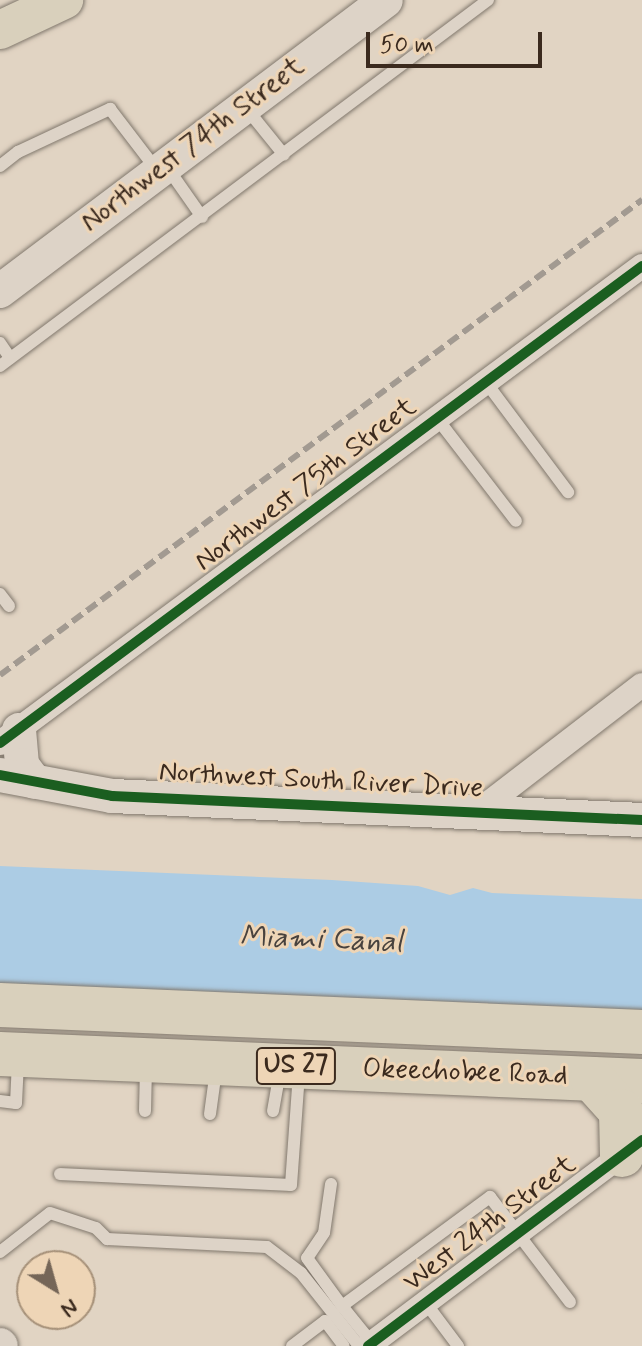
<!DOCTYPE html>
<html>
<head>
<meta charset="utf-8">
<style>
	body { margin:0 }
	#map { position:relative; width:642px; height:1346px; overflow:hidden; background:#e1d4c3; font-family:Mynerve,sans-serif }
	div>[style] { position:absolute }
	.water>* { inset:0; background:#accce4 }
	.roads { filter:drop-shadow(0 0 2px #81786d) drop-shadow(0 0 2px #81786d) }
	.lane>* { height:12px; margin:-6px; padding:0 6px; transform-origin:6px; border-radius:6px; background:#ddd3c7 }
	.street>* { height:24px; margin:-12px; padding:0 12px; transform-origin:12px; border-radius:12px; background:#ddd3c7 }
	.secondary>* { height:34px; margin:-17px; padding:0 17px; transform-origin:17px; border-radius:17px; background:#ddd3c7 }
	.primary>* { height:38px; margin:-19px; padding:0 19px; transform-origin:19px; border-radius:19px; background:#d9d0bc }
	.highway>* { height:44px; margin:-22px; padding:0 22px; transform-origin:22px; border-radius:22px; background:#d9d0bc }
	.rail>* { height:6px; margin-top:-3px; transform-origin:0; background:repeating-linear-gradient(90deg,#a29a91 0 12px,transparent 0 18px) }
	.cycleway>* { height:10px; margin:-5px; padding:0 5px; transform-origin:5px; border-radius:5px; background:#1b5e20 }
	span { translate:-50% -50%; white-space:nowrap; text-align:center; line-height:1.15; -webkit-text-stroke:6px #eed5b6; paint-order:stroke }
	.shield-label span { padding:2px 6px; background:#eed5b6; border:2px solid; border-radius:6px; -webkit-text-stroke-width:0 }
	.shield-label { font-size:26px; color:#3b2a1e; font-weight:700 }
	.street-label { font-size:28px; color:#3b2a1e }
	.water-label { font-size:30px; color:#48423e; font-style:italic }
	.north { position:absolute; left:16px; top:1250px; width:80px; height:80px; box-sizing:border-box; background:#eed5b6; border:2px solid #a69179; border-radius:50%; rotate:143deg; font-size:22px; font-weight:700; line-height:32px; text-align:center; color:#3b2a1e }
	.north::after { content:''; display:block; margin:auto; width:28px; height:36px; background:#756658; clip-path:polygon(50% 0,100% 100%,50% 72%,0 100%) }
	.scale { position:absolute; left:366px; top:32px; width:176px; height:36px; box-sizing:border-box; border:4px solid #3b2a1e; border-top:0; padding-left:10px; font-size:24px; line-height:28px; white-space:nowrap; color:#3b2a1e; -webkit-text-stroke:6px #eed5b6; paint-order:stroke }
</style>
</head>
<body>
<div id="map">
	<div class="water">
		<i style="clip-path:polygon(0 866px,332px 880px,418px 886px,450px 895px,473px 888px,492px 893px,642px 899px,642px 1010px,0 984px)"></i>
	</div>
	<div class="roads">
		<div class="lane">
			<i style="left:246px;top:108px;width:60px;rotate:51deg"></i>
			<i style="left:0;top:166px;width:23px;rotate:-38deg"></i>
			<i style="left:18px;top:152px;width:102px;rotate:-25.1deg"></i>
			<i style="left:110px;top:109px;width:76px;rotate:52.5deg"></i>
			<i style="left:167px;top:167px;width:61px;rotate:55deg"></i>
			<i style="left:0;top:343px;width:18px;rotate:56deg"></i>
			<i style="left:0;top:366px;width:610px;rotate:-36.87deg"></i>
			<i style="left:485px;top:381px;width:139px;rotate:53.2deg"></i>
			<i style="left:436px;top:417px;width:131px;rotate:52.4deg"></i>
			<i style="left:0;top:594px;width:15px;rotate:53deg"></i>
			<i style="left:0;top:1101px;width:16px;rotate:7deg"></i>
			<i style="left:16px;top:1103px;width:41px;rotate:-87.2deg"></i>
			<i style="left:145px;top:1111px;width:44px;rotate:-88.7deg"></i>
			<i style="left:273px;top:1111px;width:39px;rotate:-80deg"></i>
			<i style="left:210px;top:1114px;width:44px;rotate:-82.2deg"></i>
			<i style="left:60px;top:1174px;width:231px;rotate:2.7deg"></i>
			<i style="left:291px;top:1185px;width:111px;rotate:-85.9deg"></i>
			<i style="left:331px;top:1184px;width:49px;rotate:98.1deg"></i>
			<i style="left:324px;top:1233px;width:30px;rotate:124deg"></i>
			<i style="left:307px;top:1258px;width:59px;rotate:53.9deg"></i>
			<i style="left:0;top:1252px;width:63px;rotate:-38deg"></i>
			<i style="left:50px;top:1213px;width:48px;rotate:18.1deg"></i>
			<i style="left:96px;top:1228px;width:16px;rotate:45deg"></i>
			<i style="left:107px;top:1239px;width:160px;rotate:2.9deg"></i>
			<i style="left:267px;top:1247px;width:43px;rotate:37.4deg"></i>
			<i style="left:301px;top:1273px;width:93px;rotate:51.5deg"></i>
			<i style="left:425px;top:1302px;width:55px;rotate:53.1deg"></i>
			<i style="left:372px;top:1343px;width:48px;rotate:-129deg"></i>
			<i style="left:342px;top:1306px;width:184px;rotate:-36.4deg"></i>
			<i style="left:490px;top:1197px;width:132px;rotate:52.7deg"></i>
			<i style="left:292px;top:1346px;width:41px;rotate:-37.1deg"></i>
			<i style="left:325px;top:1321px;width:31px;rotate:53deg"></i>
		</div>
		<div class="street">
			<i style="left:0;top:743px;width:800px;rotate:-36.61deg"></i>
			<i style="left:477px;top:812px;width:208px;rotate:-37.6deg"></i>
			<i style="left:368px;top:1346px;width:329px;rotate:-37deg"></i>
		</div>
		<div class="secondary">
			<i style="left:0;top:291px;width:483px;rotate:-37deg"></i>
			<i style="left:19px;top:730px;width:35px;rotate:85deg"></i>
			<i style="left:22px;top:765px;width:21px;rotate:53deg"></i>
			<i style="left:0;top:775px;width:114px;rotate:10.6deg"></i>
			<i style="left:112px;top:796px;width:531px;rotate:2.59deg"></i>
			<i style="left:0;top:1345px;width:1px;rotate:45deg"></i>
		</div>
		<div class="primary">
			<i style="left:0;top:30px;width:71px;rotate:-25.1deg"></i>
		</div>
		<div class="highway">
			<i style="left:0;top:1005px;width:643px;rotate:2.41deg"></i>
			<i style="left:0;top:1054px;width:643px;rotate:2.41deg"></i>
			<i style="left:592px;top:1079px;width:43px;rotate:47.8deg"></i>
			<i style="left:621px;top:1111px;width:44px;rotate:88.7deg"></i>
		</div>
	</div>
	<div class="rail">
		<i style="left:0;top:675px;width:799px;rotate:-36.5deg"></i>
	</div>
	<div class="cycleway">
		<i style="left:0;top:743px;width:800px;rotate:-36.61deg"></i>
		<i style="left:0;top:775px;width:114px;rotate:10.6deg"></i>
		<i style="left:112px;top:796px;width:531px;rotate:2.59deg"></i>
		<i style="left:368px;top:1346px;width:343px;rotate:-36.9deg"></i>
	</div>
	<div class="shield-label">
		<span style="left:296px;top:1066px">US 27</span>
	</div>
	<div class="street-label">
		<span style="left:193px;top:145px;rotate:-37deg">Northwest 74th Street</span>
		<span style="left:306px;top:485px;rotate:-37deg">Northwest 75th Street</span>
		<span style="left:321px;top:781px;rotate:3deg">Northwest South River Drive</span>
		<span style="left:465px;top:1073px;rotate:2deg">Okeechobee Road</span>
		<span style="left:490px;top:1224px;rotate:-37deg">West 24th Street</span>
	</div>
	<div class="water-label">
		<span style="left:321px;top:940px;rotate:2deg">Miami Canal</span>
	</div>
	<div class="north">N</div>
	<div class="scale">50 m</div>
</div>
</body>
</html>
